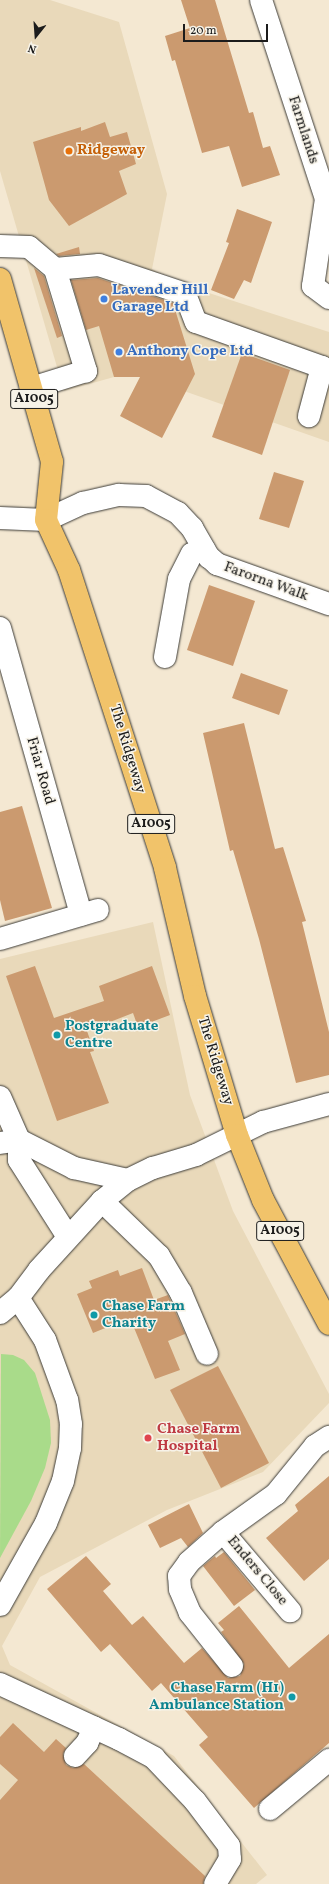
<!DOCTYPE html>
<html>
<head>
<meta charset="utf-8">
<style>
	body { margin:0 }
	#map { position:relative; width:329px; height:1884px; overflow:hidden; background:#f4e8d2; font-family:Vollkorn,serif }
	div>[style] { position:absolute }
	.built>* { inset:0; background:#e9d9ba }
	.green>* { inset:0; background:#a9db8a }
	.building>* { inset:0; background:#cb9a6f }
	.roads { filter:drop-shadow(0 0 1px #3c3b37) drop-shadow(0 0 1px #3c3b37) }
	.minor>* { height:22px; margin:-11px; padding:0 11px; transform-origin:11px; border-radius:11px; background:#fff }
	.major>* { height:22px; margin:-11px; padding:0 11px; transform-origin:11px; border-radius:11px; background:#f1c36a }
	.dots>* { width:11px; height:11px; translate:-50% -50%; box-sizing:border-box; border:2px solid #f7f3e8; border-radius:50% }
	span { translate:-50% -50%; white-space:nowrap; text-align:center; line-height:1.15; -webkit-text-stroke:3px #f7f3e8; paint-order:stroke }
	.shield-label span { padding:1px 3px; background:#f7f3e8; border:1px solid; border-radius:3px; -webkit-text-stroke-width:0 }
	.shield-label { font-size:14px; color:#1c1c1c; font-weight:700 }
	.street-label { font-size:15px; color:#1c1c1c }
	.food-label { font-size:15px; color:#c56008; font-weight:700 }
	.left { translate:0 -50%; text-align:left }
	.shop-label { font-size:15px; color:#366cbe; font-weight:700 }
	.culture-label { font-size:15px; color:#0d838f; font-weight:700 }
	.right { translate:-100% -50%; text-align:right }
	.health-label { font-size:15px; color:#be3a42; font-weight:700 }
	.north { position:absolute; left:16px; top:16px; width:40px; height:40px; -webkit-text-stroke:3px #f7f3e8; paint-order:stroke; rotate:197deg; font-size:11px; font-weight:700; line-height:16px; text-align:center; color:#1c1c1c }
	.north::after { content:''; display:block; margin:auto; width:14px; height:18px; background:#1c1c1c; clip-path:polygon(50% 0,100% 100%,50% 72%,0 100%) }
	.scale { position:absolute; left:183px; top:24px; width:85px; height:18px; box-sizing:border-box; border:2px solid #1c1c1c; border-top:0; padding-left:5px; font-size:12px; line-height:14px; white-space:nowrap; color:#1c1c1c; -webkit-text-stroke:3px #f7f3e8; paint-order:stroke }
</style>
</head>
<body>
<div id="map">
	<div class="built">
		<i style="clip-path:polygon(0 0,50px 0,119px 22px,167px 194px,152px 269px,175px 282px,329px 332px,329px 442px,144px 377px,114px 377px,64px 391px,0 171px)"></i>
		<i style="clip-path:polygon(153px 922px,190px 1095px,233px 1211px,329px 1394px,329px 1403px,263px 1472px,167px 1510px,40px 1577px,2px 1646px,10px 1665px,174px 1756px,267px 1875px,256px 1884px,0 1884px,0 959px)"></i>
	</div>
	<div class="green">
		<i style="clip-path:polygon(1px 1354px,13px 1355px,24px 1360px,35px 1373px,50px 1420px,51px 1443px,45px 1468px,31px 1501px,0 1558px)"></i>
	</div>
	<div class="building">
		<i style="clip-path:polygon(181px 0,215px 0,249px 113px,253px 112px,263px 148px,270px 146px,280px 175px,242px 187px,229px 146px,202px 153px,175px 60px,172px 61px,165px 36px,190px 28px)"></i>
		<i style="clip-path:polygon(105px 122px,110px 137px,127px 132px,136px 164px,119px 171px,127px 194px,69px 226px,49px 200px,33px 142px,81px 127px,81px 131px)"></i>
		<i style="clip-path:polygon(237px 209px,272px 222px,251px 283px,244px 280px,234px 299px,211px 290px,229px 243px,226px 242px)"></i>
		<i style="clip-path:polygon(79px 247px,80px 254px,59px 256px,56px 254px)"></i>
		<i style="clip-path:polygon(34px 268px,44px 276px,62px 336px,57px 338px)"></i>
		<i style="clip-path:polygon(98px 278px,173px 303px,195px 374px,162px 438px,120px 416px,140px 377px,114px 377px,99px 326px,86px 330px,71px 280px)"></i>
		<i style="clip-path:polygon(242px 353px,290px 370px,262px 455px,212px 437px)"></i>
		<i style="clip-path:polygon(274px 472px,304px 481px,289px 528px,259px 519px)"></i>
		<i style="clip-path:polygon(209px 585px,255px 601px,233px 666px,187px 650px)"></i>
		<i style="clip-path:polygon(241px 673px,288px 690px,279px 715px,232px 698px)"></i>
		<i style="clip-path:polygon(244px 723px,275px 849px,283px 847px,306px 921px,302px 922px,329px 1032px,329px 1075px,296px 1083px,259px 939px,233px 850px,230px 851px,203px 733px)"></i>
		<i style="clip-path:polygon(22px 806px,52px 908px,5px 921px,0 900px,0 812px)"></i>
		<i style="clip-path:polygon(35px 966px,54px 1018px,104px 1001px,99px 986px,152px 966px,170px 1015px,138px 1027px,133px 1013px,87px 1031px,94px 1051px,90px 1052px,109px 1103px,57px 1121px,6px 976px)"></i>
		<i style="clip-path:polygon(142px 1268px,154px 1300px,168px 1295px,185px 1334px,168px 1341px,180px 1370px,155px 1379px,130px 1318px,93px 1333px,77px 1294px,92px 1288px,89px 1281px,118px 1270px,120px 1276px)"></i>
		<i style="clip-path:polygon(218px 1366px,269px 1463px,221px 1488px,170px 1390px)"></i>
		<i style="clip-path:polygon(329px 1476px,329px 1559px,304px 1581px,266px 1538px,298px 1511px,295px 1505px)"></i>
		<i style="clip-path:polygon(189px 1504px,203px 1533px,188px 1547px,181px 1538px,160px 1548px,148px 1525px)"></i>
		<i style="clip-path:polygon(224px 1552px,255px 1590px,234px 1606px,203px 1566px,215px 1556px,216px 1558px)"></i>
		<i style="clip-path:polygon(86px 1556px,111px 1584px,103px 1591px,132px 1625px,143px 1616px,184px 1663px,202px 1648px,228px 1678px,240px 1676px,244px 1664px,221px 1632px,224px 1630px,218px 1623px,239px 1606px,289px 1668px,329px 1634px,329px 1743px,254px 1808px,199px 1745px,208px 1737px,161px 1683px,152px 1691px,110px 1644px,101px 1652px,47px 1589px)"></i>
		<i style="clip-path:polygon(13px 1723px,44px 1752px,56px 1739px,66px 1748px,63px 1754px,66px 1765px,73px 1768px,84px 1764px,205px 1876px,203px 1884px,0 1884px,0 1800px,18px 1780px,0 1764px,0 1737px)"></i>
	</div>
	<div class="roads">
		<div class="minor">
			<i style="left:261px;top:0;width:209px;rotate:71.9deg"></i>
			<i style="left:326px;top:199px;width:88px;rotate:98.5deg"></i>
			<i style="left:313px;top:286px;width:20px;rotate:37deg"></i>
			<i style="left:0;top:246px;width:29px;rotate:2deg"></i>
			<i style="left:29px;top:247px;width:34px;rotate:40deg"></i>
			<i style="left:55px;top:269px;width:107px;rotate:73.1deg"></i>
			<i style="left:86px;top:371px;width:58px;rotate:162.8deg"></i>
			<i style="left:55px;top:269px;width:44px;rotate:-5.2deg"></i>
			<i style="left:99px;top:265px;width:91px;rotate:18.6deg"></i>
			<i style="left:185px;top:294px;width:30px;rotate:69deg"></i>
			<i style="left:196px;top:322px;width:134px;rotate:19.7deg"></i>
			<i style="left:322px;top:367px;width:51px;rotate:104.9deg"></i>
			<i style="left:0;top:518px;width:46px;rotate:2.5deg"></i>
			<i style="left:46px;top:520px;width:41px;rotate:-24.7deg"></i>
			<i style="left:83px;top:503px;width:37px;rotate:-13deg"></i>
			<i style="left:119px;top:495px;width:27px;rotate:2deg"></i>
			<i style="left:146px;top:496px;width:36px;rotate:28deg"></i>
			<i style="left:178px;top:513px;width:21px;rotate:47deg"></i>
			<i style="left:192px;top:528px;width:34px;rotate:60deg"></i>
			<i style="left:209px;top:557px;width:11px;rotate:41deg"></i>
			<i style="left:217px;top:564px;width:119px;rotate:19.7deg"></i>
			<i style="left:0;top:628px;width:298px;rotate:74.2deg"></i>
			<i style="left:165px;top:657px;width:79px;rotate:-79.8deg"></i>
			<i style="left:179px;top:579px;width:28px;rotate:-63deg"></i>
			<i style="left:192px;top:554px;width:13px;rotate:-23deg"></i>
			<i style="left:0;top:939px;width:102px;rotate:-16.5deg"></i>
			<i style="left:0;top:1097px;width:47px;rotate:66.2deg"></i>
			<i style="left:19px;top:1140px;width:20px;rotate:90deg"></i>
			<i style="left:19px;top:1160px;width:91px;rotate:57.5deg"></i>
			<i style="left:0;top:1143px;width:19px;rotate:-9deg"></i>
			<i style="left:19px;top:1140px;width:62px;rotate:27deg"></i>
			<i style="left:74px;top:1168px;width:55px;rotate:12.5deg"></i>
			<i style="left:102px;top:1201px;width:79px;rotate:44deg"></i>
			<i style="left:159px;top:1256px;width:43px;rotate:59.3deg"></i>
			<i style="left:181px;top:1293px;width:66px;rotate:66.9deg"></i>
			<i style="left:0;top:1313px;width:23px;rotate:-40deg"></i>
			<i style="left:18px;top:1298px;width:35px;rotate:-53deg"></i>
			<i style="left:39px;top:1270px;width:93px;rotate:-47.6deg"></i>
			<i style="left:102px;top:1201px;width:33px;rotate:-39deg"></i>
			<i style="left:128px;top:1180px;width:28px;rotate:-26deg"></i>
			<i style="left:153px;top:1168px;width:45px;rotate:-16.8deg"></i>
			<i style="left:196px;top:1155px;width:75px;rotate:-26.2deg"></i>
			<i style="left:263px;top:1122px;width:68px;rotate:-15.3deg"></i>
			<i style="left:223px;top:1532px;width:104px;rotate:49.7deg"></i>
			<i style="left:0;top:1605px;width:94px;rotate:-60.7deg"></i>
			<i style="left:46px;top:1523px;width:45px;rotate:-68deg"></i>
			<i style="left:63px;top:1481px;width:34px;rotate:-78deg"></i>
			<i style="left:70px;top:1448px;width:24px;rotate:-88deg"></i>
			<i style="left:71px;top:1424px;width:24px;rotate:-99deg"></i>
			<i style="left:67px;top:1400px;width:64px;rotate:-110.1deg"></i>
			<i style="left:45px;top:1340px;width:50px;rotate:-122.7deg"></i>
			<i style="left:232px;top:1666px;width:68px;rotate:-128.4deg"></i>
			<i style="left:190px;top:1613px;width:26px;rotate:-113deg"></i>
			<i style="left:180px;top:1589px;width:13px;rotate:-94deg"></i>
			<i style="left:179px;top:1576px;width:17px;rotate:-54deg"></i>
			<i style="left:189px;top:1562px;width:45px;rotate:-41.4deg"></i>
			<i style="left:223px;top:1532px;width:65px;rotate:-35.6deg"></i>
			<i style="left:276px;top:1494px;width:62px;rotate:-50.9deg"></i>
			<i style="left:315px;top:1446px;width:17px;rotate:-33deg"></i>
			<i style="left:0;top:1684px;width:131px;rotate:24.8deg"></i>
			<i style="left:119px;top:1739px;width:40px;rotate:28deg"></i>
			<i style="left:154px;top:1758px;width:59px;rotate:46.4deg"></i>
			<i style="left:195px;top:1801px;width:56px;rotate:52.9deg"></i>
			<i style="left:229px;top:1846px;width:13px;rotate:86deg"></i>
			<i style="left:230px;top:1859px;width:29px;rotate:121deg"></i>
			<i style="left:75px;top:1756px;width:18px;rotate:-47deg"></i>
			<i style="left:87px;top:1743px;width:17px;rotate:-65deg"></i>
			<i style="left:270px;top:1809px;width:77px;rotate:-39.7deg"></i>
		</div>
		<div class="major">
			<i style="left:0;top:279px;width:190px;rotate:74.1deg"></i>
			<i style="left:52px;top:462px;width:58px;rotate:95.9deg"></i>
			<i style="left:46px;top:520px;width:55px;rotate:65.3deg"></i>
			<i style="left:69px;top:570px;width:313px;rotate:72.1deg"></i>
			<i style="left:165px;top:868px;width:131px;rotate:76.8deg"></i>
			<i style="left:195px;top:996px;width:145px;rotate:73.2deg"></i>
			<i style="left:237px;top:1135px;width:70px;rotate:68.2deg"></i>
			<i style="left:263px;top:1200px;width:140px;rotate:62deg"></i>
		</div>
	</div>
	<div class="dots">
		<i style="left:69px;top:151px;background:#e8710a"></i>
		<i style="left:104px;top:299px;background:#3f7fe0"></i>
		<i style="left:119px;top:352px;background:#3f7fe0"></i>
		<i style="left:57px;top:1035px;background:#0f9aa8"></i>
		<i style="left:94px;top:1315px;background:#0f9aa8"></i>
		<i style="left:148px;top:1438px;background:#e0444e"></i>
		<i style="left:292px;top:1697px;background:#0f9aa8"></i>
	</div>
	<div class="shield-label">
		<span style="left:34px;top:399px">A1005</span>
		<span style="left:151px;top:824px">A1005</span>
		<span style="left:280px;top:1231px">A1005</span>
	</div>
	<div class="street-label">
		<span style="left:303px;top:130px;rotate:72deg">Farmlands</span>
		<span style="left:266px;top:582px;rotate:20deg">Farorna Walk</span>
		<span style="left:127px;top:749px;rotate:73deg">The Ridgeway</span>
		<span style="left:40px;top:771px;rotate:74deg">Friar Road</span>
		<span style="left:215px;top:1061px;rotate:73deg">The Ridgeway</span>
		<span style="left:257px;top:1571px;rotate:50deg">Enders Close</span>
	</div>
	<div class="food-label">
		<span class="left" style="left:77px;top:151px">Ridgeway</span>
	</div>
	<div class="shop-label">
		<span class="left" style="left:112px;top:299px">Lavender Hill<br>Garage Ltd</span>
		<span class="left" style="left:127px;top:352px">Anthony Cope Ltd</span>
	</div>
	<div class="culture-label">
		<span class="left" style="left:65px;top:1035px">Postgraduate<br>Centre</span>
		<span class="left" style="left:102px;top:1315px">Chase Farm<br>Charity</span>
		<span class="right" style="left:284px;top:1697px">Chase Farm (H1)<br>Ambulance Station</span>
	</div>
	<div class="health-label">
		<span class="left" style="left:157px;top:1438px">Chase Farm<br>Hospital</span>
	</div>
	<div class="north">N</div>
	<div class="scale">20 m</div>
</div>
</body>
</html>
